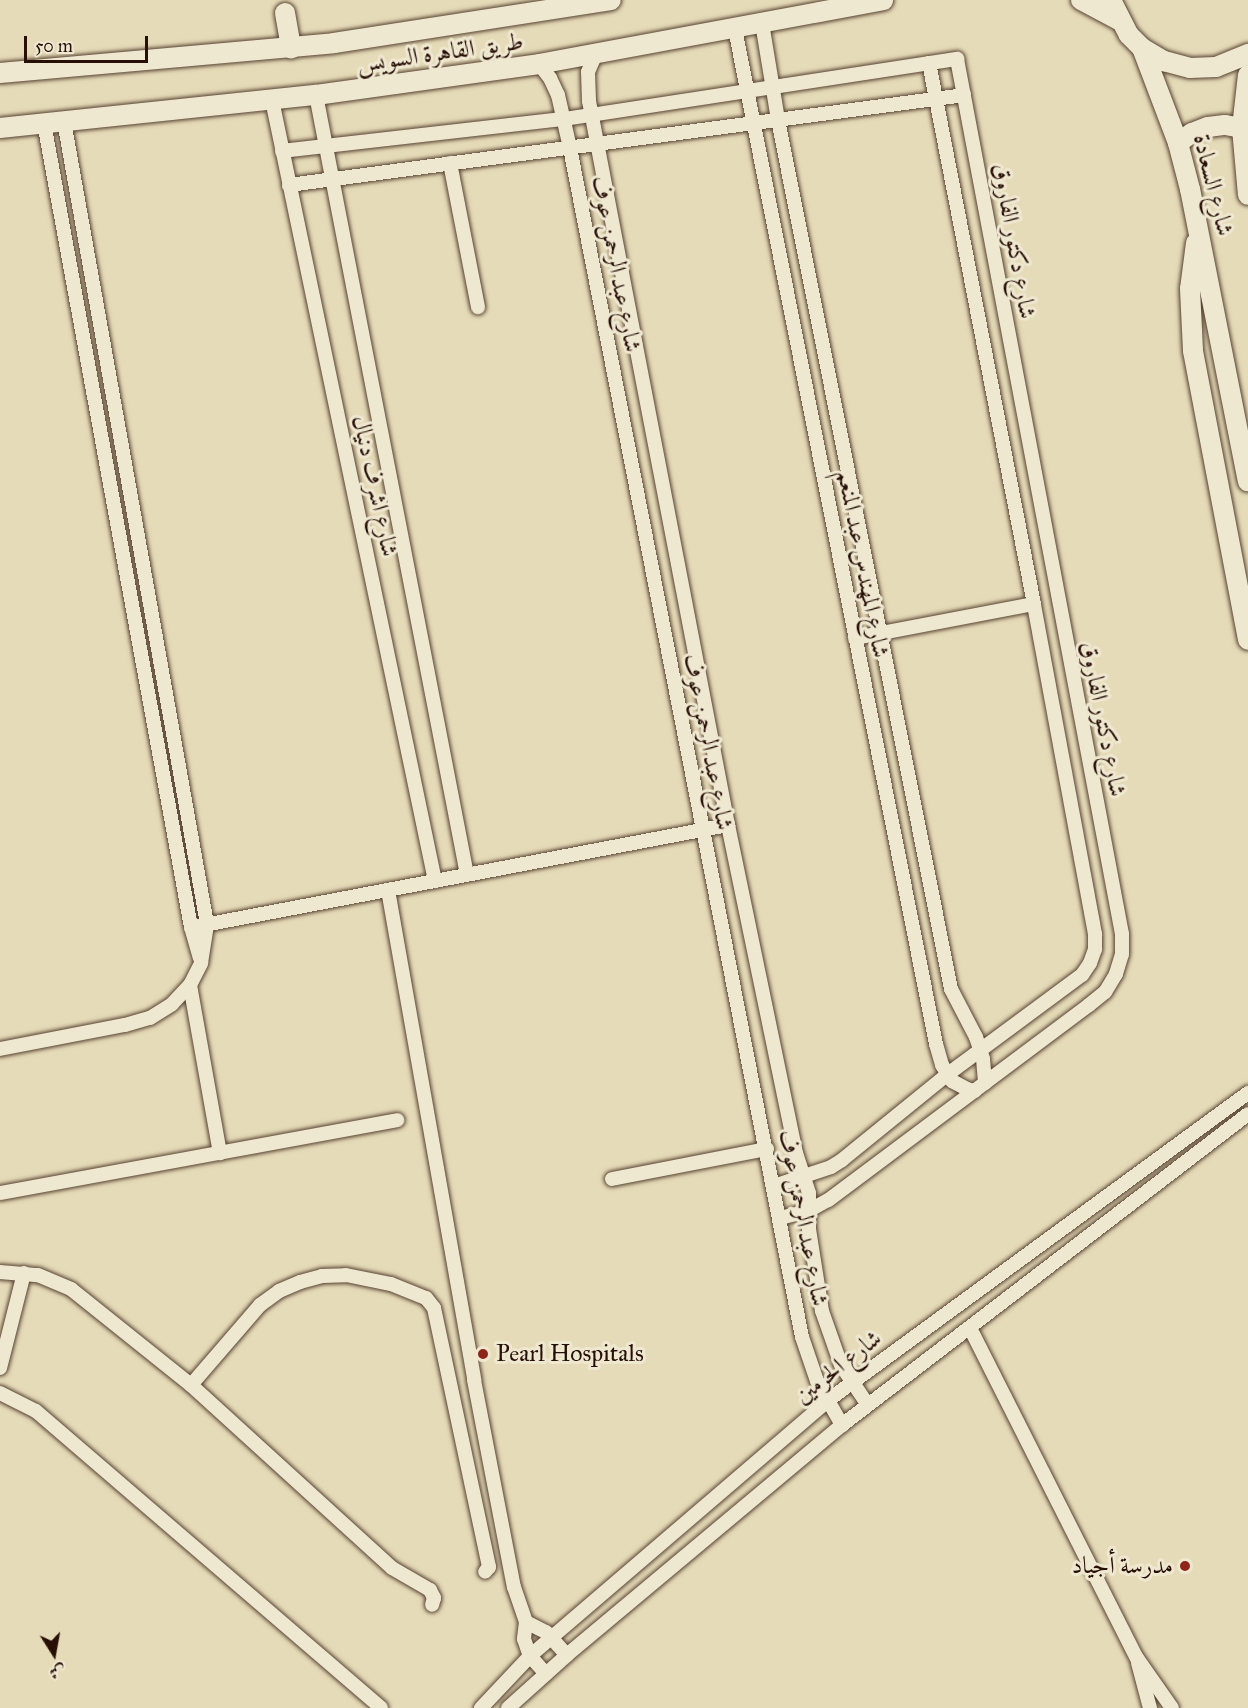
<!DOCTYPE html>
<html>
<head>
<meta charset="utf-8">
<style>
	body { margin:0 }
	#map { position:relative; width:1248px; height:1708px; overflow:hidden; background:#e6dbb8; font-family:"IM FELL Great Primer",Amiri,serif }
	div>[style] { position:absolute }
	.roads { filter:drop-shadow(0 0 2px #574232) drop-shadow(0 0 2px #574232) }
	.street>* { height:14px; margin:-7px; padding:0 7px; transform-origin:7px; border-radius:7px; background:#efe8d1 }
	.secondary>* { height:20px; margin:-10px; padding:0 10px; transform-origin:10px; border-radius:10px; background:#efe8d1 }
	.dots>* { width:16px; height:16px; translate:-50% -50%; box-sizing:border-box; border:3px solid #efe8d1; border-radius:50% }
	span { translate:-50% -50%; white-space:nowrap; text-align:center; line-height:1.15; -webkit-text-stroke:6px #efe8d1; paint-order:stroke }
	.street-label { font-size:24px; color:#270f06 }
	.poi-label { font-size:24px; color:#270f06 }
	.left { translate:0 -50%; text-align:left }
	.right { translate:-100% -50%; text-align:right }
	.north { position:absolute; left:24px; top:1624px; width:60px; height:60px; -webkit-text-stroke:4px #efe8d1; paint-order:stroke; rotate:169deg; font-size:16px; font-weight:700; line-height:24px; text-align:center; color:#270f06 }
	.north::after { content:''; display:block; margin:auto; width:21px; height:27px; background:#270f06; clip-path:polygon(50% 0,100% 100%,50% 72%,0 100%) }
	.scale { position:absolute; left:24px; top:36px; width:124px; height:27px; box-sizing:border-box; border:3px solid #270f06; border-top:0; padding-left:8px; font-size:18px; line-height:21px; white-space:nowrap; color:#270f06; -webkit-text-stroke:4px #efe8d1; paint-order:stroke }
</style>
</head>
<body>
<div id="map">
	<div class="roads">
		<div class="street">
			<i style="left:762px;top:23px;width:98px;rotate:80.6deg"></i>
			<i style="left:778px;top:120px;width:886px;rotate:78.74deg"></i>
			<i style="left:951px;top:989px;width:54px;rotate:62.5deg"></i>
			<i style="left:976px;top:1037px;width:23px;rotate:72deg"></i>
			<i style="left:983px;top:1059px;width:24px;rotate:85deg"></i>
			<i style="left:735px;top:29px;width:1035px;rotate:78.8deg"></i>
			<i style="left:936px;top:1044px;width:22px;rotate:74deg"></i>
			<i style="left:942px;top:1065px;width:19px;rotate:58deg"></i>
			<i style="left:952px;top:1081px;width:17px;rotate:28deg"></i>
			<i style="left:967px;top:1089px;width:8px;rotate:14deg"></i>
			<i style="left:595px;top:56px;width:17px;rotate:114deg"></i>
			<i style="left:588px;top:72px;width:29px;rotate:88deg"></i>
			<i style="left:589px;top:101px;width:737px;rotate:79.13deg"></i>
			<i style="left:728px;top:825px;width:335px;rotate:78.3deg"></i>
			<i style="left:796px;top:1153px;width:42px;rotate:72deg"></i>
			<i style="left:809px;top:1193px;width:36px;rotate:90deg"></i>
			<i style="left:809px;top:1229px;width:83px;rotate:81deg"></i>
			<i style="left:822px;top:1311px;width:57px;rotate:70.6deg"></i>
			<i style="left:841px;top:1365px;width:48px;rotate:56deg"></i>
			<i style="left:539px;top:64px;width:18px;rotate:52deg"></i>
			<i style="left:550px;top:78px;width:19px;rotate:65deg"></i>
			<i style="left:558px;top:95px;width:54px;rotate:77.2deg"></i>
			<i style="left:570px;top:148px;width:1211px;rotate:78.96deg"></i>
			<i style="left:802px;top:1337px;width:46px;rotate:71.2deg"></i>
			<i style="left:817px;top:1381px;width:51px;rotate:60.4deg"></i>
			<i style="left:316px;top:95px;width:794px;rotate:79.04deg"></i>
			<i style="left:272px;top:100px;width:798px;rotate:78.21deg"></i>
			<i style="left:44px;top:123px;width:817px;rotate:79.64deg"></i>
			<i style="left:191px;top:927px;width:32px;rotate:74deg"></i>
			<i style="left:282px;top:151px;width:284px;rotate:-6.5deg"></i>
			<i style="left:564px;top:119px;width:398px;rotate:-8.7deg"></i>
			<i style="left:957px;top:59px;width:890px;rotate:79.32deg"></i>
			<i style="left:1122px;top:934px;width:20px;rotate:90deg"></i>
			<i style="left:1122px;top:954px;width:21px;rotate:107deg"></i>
			<i style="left:1116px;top:974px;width:21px;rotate:121deg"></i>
			<i style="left:1105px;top:992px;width:21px;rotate:141deg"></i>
			<i style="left:1089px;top:1005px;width:326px;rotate:143.2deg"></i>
			<i style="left:828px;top:1200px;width:23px;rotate:151deg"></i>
			<i style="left:808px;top:1211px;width:29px;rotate:166deg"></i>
			<i style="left:450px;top:163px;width:147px;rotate:79deg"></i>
			<i style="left:289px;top:185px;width:681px;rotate:-7.59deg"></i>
			<i style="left:855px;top:638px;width:182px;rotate:-10.8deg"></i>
			<i style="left:388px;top:890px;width:497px;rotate:80deg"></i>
			<i style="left:474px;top:1380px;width:211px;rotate:79.1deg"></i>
			<i style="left:514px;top:1587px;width:37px;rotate:71deg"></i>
			<i style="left:526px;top:1622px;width:17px;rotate:97deg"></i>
			<i style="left:524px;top:1639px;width:18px;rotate:71deg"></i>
			<i style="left:530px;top:1656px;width:24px;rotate:48deg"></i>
			<i style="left:199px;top:926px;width:539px;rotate:-10.81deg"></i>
			<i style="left:190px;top:985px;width:171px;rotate:79.9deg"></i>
			<i style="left:0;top:1049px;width:127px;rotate:-10.9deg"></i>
			<i style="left:125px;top:1025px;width:26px;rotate:-16deg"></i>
			<i style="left:150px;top:1018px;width:26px;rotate:-32deg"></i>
			<i style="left:172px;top:1004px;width:26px;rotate:-47deg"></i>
			<i style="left:190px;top:985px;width:25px;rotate:-63deg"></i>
			<i style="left:201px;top:963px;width:39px;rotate:-81deg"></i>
			<i style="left:207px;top:924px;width:816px;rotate:-100.1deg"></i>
			<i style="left:612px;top:1179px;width:158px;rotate:-11deg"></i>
			<i style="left:774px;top:1186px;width:60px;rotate:-18.4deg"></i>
			<i style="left:831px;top:1167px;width:13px;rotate:-32deg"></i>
			<i style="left:842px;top:1160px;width:136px;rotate:-39.1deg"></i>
			<i style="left:948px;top:1074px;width:167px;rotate:-36.5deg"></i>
			<i style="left:1082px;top:975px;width:14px;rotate:-56deg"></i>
			<i style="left:1090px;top:963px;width:15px;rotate:-70deg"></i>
			<i style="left:1095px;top:949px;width:15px;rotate:-90deg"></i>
			<i style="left:1095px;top:934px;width:336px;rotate:-100.5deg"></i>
			<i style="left:1034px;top:604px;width:551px;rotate:-100.98deg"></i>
			<i style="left:0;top:1193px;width:404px;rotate:-10.4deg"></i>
			<i style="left:0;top:1272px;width:38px;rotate:5deg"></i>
			<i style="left:38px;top:1275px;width:36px;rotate:23deg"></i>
			<i style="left:71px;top:1289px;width:154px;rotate:38.7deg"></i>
			<i style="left:191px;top:1385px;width:272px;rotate:42.3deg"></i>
			<i style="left:392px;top:1568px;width:44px;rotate:30.1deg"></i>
			<i style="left:430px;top:1590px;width:9px;rotate:63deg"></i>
			<i style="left:434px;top:1598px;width:7px;rotate:106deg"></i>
			<i style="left:970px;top:1328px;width:370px;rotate:63.2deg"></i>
			<i style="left:1137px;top:1658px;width:61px;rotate:55deg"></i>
			<i style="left:0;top:1368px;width:98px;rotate:-75.8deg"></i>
			<i style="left:191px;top:1385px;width:106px;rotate:-49.2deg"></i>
			<i style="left:260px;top:1305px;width:24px;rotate:-36deg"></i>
			<i style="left:279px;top:1291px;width:23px;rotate:-23deg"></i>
			<i style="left:300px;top:1282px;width:23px;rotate:-15deg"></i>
			<i style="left:322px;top:1276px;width:24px;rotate:-2deg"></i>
			<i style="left:346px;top:1275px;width:46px;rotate:11.3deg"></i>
			<i style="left:391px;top:1284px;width:38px;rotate:22deg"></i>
			<i style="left:426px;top:1298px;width:13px;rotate:51deg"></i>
			<i style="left:434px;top:1308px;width:265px;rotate:78deg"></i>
			<i style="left:489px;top:1567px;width:6px;rotate:129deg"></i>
			<i style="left:0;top:1393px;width:40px;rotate:26.6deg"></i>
			<i style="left:36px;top:1411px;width:455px;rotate:40.7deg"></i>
			<i style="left:526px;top:1622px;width:22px;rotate:27deg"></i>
			<i style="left:546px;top:1632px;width:31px;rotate:48deg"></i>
			<i style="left:1138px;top:1663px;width:47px;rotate:75.1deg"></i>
			<i style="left:481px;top:1708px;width:71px;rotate:-46.7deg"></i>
			<i style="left:530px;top:1656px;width:391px;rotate:-40.6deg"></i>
			<i style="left:827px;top:1401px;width:522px;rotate:-36.19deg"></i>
			<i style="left:508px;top:1708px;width:79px;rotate:-41.9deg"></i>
			<i style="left:567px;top:1655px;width:359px;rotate:-39.9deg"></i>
			<i style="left:842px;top:1425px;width:511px;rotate:-37.45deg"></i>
		</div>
		<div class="secondary">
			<i style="left:1081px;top:0;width:43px;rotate:27.8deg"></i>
			<i style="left:1111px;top:0;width:39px;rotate:63deg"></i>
			<i style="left:1129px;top:35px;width:18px;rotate:45deg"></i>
			<i style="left:1142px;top:48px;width:26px;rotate:31deg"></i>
			<i style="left:1164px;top:61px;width:27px;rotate:15deg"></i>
			<i style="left:1190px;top:68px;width:26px;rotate:-2deg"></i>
			<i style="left:1216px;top:67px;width:35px;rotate:-22deg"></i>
			<i style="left:285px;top:13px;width:36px;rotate:80deg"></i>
			<i style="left:1142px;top:48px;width:102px;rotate:69.2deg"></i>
			<i style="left:1178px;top:143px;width:48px;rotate:75.4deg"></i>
			<i style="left:1190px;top:189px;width:298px;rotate:78.8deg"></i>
			<i style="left:0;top:73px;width:335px;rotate:-5.1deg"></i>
			<i style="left:334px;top:43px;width:280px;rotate:-8.8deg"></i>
			<i style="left:1248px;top:75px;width:53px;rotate:96.5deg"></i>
			<i style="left:1242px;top:128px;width:67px;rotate:84.9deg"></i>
			<i style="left:0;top:128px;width:318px;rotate:-6deg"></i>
			<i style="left:316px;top:95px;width:225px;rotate:-7.9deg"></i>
			<i style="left:539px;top:64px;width:350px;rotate:-10.5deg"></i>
			<i style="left:1178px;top:143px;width:17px;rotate:-36deg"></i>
			<i style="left:1192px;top:133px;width:17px;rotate:-21deg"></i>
			<i style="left:1208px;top:127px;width:17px;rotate:-7deg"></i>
			<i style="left:1225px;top:125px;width:17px;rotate:10deg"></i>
			<i style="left:1196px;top:243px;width:46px;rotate:97.4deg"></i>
			<i style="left:1190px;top:289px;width:62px;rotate:87.2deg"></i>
			<i style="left:1193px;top:351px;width:294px;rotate:79.2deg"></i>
		</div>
	</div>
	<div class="dots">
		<i style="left:483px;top:1354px;background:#8f2418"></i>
		<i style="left:1185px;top:1566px;background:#8f2418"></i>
	</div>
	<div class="street-label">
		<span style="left:440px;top:53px;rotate:-8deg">طريق القاهرة السويس</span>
		<span style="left:1213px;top:185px;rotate:76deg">شارع السعادة</span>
		<span style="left:1014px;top:241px;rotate:80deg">شارع دكتور الفاروق</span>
		<span style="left:616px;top:264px;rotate:79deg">شارع عبد الرحمن عوف</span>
		<span style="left:375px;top:486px;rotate:78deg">شارع اشرف دنيال</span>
		<span style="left:863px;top:564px;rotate:79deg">شارع المهندس عبد المنعم</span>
		<span style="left:1103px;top:719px;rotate:79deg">شارع دكتور الفاروق</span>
		<span style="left:708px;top:742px;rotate:79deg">شارع عبد الرحمن عوف</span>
		<span style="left:803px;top:1218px;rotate:79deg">شارع عبد الرحمن عوف</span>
		<span style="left:838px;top:1367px;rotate:-38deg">شارع الحرمين</span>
	</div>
	<div class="poi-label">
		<span class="left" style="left:496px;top:1354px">Pearl Hospitals</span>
		<span class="right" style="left:1173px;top:1566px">مدرسة أجياد</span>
	</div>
	<div class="north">ش</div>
	<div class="scale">50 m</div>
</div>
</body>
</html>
